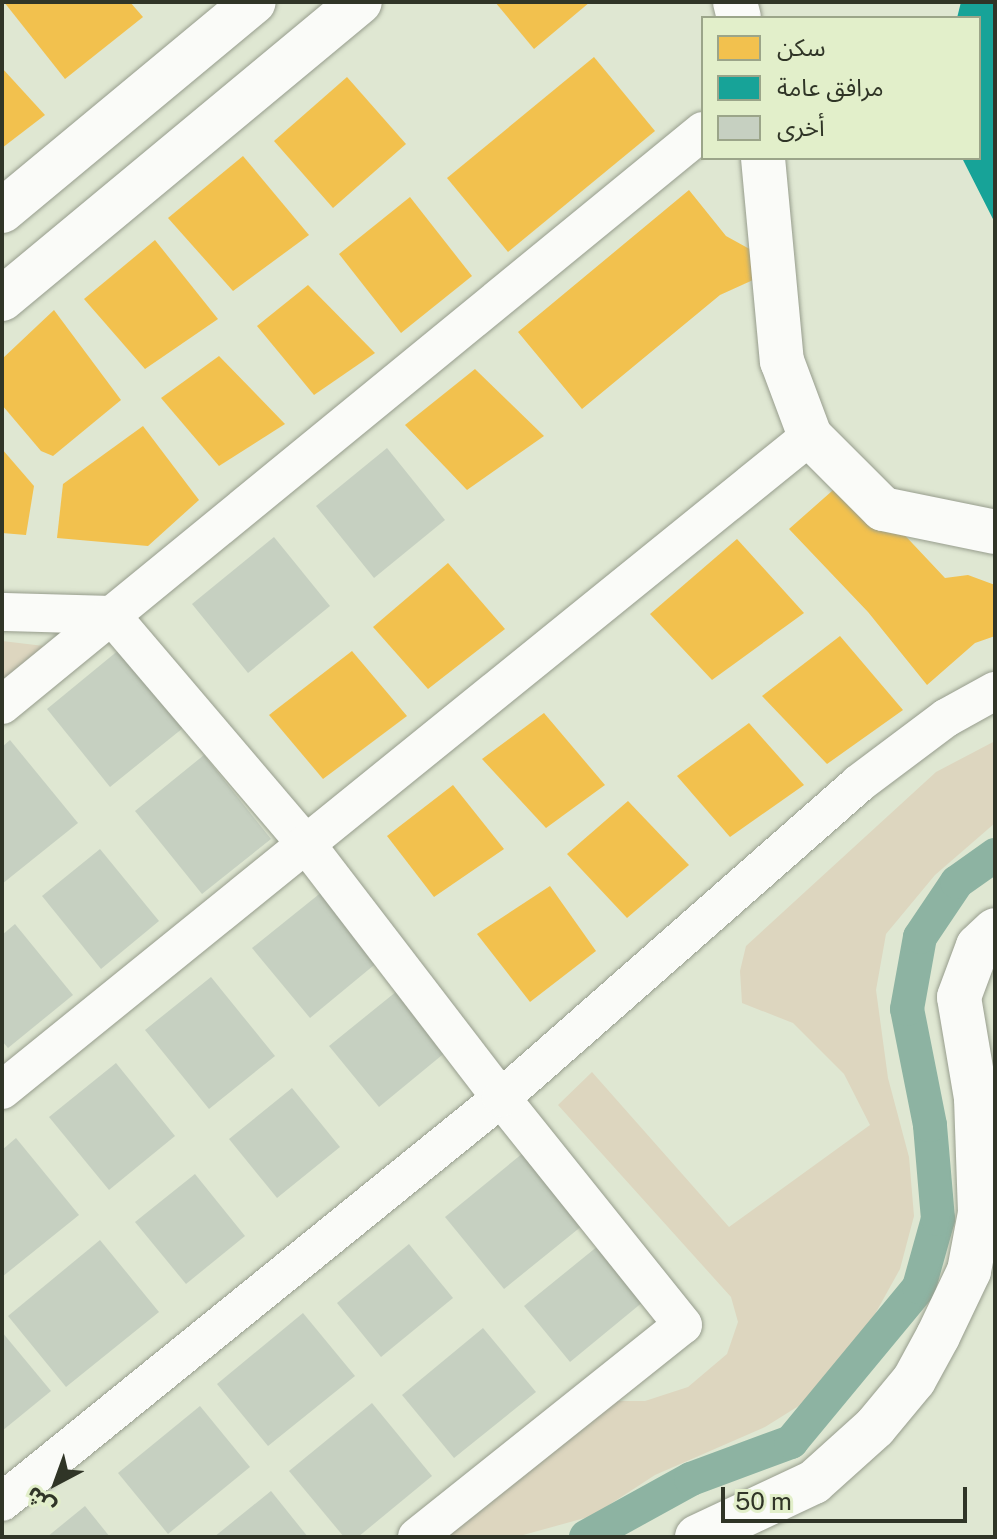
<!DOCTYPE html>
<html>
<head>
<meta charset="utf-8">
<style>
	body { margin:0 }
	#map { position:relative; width:997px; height:1539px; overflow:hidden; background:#dfe7d2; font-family:"Public Sans","Noto Sans Arabic",sans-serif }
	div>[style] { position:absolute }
	.green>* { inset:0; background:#ddd6bf }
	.homes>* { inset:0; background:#f2c14e }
	.public>* { inset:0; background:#17a398 }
	.canal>* { height:34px; margin:-17px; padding:0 17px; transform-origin:17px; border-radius:17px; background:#8db3a2 }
	.building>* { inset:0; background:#c6d0c1 }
	.roads { filter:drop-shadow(0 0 2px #979d8d) drop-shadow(0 0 2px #979d8d) }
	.street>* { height:38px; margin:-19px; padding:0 19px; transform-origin:19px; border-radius:19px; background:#fafbf8 }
	.secondary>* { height:44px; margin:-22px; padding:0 22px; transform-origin:22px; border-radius:22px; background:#fafbf8 }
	span { translate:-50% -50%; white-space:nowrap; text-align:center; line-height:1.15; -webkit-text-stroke:8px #e2efca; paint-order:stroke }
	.frame { position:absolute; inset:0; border:4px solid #303527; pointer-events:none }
	.legend { position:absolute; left:701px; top:16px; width:280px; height:144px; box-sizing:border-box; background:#e2efca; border:2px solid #9ba589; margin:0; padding:10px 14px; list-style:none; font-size:24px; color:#303527 }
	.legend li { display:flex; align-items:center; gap:16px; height:40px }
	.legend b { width:40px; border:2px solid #9ba589 }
	.north { position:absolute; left:16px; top:1443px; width:80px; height:80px; -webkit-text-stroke:6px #e2efca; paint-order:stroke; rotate:221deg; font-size:22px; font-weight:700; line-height:32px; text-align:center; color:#303527 }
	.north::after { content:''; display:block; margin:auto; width:28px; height:36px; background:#303527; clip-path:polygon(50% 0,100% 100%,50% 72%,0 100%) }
	.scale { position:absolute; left:721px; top:1487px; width:246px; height:36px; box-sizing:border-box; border:4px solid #303527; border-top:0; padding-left:10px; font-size:24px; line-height:28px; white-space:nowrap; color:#303527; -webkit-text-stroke:6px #e2efca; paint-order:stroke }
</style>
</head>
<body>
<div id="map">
	<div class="green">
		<i style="clip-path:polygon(2px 641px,44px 646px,2px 680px)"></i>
		<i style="clip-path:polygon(995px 741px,995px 823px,935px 875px,886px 934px,876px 990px,888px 1078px,909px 1157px,914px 1216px,900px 1269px,859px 1343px,813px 1397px,765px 1427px,655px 1475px,592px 1516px,516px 1537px,441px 1537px,602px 1401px,645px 1401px,688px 1387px,727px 1354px,738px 1322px,731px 1297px,558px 1105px,592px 1072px,729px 1227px,870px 1125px,844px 1074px,793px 1023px,742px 1003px,740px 971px,746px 946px,936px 772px)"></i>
	</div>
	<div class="homes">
		<i style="clip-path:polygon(4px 2px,130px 2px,143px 17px,65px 79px)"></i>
		<i style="clip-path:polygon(495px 2px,590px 2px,534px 49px)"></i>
		<i style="clip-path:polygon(594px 57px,655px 131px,508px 252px,447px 178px)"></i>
		<i style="clip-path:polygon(2px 68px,45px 115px,2px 148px)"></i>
		<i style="clip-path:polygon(347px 77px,406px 144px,333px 208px,274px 141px)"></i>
		<i style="clip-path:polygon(243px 156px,309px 235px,233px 291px,168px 218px)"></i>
		<i style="clip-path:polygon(689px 190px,726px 236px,755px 252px,753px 280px,720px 295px,582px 409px,518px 332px)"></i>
		<i style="clip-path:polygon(410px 197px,472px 276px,401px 333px,339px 254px)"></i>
		<i style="clip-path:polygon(155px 240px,218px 319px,145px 369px,84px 299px)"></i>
		<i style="clip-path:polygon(308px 285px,375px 353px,314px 395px,257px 326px)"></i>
		<i style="clip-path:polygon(54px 310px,121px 400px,53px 456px,41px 451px,2px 405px,2px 359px)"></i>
		<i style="clip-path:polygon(219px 356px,285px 424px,219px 466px,161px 398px)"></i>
		<i style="clip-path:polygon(475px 369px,544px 436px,467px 490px,405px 425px)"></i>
		<i style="clip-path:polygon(143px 426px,199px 500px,148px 546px,57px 538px,63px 484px)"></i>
		<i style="clip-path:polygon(2px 449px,34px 486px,26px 535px,2px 533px)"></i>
		<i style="clip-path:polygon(849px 476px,945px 578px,968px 575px,995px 585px,995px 636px,975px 643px,927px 685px,868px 612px,789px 529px)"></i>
		<i style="clip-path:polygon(737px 539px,804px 613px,712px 680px,650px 614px)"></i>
		<i style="clip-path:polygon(448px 563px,505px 629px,428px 689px,373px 627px)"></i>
		<i style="clip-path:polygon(840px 636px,903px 710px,827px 764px,762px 696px)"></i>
		<i style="clip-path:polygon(352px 651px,407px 716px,323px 779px,269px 715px)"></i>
		<i style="clip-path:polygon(544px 713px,605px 785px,546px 828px,482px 759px)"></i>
		<i style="clip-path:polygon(749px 723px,804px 785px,730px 837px,677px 776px)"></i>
		<i style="clip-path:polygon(453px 785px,504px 849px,434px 897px,387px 836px)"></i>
		<i style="clip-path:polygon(628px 801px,689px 865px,627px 918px,567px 854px)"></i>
		<i style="clip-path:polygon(550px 886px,596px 951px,530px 1002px,477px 934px)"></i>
	</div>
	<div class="public">
		<i style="clip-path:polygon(961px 2px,995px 2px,995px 223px,962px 158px,979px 158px,979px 18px,957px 18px)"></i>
	</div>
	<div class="canal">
		<i style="left:586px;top:1537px;width:120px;rotate:-28.9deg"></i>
		<i style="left:691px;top:1479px;width:107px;rotate:-20.3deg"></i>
		<i style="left:791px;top:1442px;width:201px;rotate:-50.4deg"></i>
		<i style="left:919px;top:1287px;width:71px;rotate:-74.4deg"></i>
		<i style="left:938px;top:1219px;width:94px;rotate:-94.9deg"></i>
		<i style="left:930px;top:1125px;width:118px;rotate:-101.2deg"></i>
		<i style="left:907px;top:1009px;width:73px;rotate:-79.8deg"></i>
		<i style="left:920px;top:937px;width:66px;rotate:-56.1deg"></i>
		<i style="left:957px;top:882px;width:47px;rotate:-35.4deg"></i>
	</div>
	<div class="building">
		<i style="clip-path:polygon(387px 448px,445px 520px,374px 578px,316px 506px)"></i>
		<i style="clip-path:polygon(274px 537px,330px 606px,248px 673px,192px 604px)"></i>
		<i style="clip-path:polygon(120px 649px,183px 728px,110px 787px,47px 709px)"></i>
		<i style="clip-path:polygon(10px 740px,78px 823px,2px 884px,2px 747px)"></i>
		<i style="clip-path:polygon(204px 755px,271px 839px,202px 894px,135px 811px)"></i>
		<i style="clip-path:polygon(100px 849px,159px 921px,101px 969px,42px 896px)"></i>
		<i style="clip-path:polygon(323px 891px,379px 961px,310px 1018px,252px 948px)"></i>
		<i style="clip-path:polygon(15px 924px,73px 995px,8px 1048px,2px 1041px,2px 935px)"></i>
		<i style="clip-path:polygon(211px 977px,275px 1056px,209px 1109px,145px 1030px)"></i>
		<i style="clip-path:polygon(397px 991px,447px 1051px,379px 1107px,329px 1046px)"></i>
		<i style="clip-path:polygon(116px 1063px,175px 1136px,109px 1190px,49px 1117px)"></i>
		<i style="clip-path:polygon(292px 1088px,340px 1147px,277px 1198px,229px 1139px)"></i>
		<i style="clip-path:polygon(16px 1138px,79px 1215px,2px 1277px,2px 1150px)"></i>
		<i style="clip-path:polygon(534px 1144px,593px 1217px,504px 1289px,445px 1217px)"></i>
		<i style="clip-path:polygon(195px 1174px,245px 1236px,186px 1284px,135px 1222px)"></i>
		<i style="clip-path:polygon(609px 1237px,655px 1292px,570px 1362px,524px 1306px)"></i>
		<i style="clip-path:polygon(100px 1240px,159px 1312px,66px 1387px,8px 1316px)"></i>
		<i style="clip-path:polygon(409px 1244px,453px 1298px,381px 1357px,337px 1303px)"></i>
		<i style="clip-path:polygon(303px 1313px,355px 1376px,268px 1446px,217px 1384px)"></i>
		<i style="clip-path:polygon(483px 1328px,536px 1392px,454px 1458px,402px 1395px)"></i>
		<i style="clip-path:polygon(2px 1332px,51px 1391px,2px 1431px)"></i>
		<i style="clip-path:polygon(372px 1403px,432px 1476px,358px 1537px,344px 1537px,289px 1471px)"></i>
		<i style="clip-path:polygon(200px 1406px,250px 1467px,168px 1534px,118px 1473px)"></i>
		<i style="clip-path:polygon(271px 1491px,308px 1537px,214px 1537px)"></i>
		<i style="clip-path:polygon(85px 1506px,110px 1537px,47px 1537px)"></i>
	</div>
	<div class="roads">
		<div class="street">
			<i style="left:2px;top:612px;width:109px;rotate:1.6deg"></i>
			<i style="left:111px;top:615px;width:301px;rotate:49.6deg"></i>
			<i style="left:306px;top:844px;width:320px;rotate:52.5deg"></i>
			<i style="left:501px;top:1098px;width:642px;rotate:141.01deg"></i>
			<i style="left:2px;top:705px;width:906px;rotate:-39.31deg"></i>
			<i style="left:2px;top:1090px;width:1040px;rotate:-38.99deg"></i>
			<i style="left:417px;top:1537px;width:340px;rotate:-38.6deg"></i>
			<i style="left:683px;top:1325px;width:291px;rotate:-128.7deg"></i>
			<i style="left:501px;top:1098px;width:475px;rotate:-41.3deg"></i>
			<i style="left:858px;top:784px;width:110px;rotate:-36.9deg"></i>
			<i style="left:946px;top:718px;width:56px;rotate:-28.9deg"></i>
		</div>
		<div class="secondary">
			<i style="left:735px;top:2px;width:16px;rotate:76deg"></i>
			<i style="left:763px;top:158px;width:204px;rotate:84.7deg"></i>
			<i style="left:782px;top:361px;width:80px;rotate:69.5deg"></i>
			<i style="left:810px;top:436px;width:103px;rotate:45deg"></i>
			<i style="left:883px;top:509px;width:114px;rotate:11.6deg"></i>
			<i style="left:2px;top:211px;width:327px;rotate:-39.7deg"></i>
			<i style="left:2px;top:299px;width:465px;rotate:-39.7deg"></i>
			<i style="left:697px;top:1537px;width:129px;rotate:-25.2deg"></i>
			<i style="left:814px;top:1482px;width:82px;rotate:-42deg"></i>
			<i style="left:875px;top:1427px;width:61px;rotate:-50.3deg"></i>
			<i style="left:914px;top:1380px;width:50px;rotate:-61.4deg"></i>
			<i style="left:938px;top:1336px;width:72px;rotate:-64.5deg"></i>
			<i style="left:969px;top:1271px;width:59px;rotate:-79.3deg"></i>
			<i style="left:980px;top:1213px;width:115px;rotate:-92deg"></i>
			<i style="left:976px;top:1098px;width:102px;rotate:-99.6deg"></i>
			<i style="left:959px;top:997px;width:54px;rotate:-69.6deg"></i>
			<i style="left:978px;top:946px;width:23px;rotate:-43deg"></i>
		</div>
	</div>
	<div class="frame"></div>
	<ul class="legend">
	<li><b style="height:22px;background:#f2c14e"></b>سكن</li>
	<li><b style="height:22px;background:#17a398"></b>مرافق عامة</li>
	<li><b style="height:22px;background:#c6d0c1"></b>أخرى</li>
	</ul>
	<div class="north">ش</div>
	<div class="scale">50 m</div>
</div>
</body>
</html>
